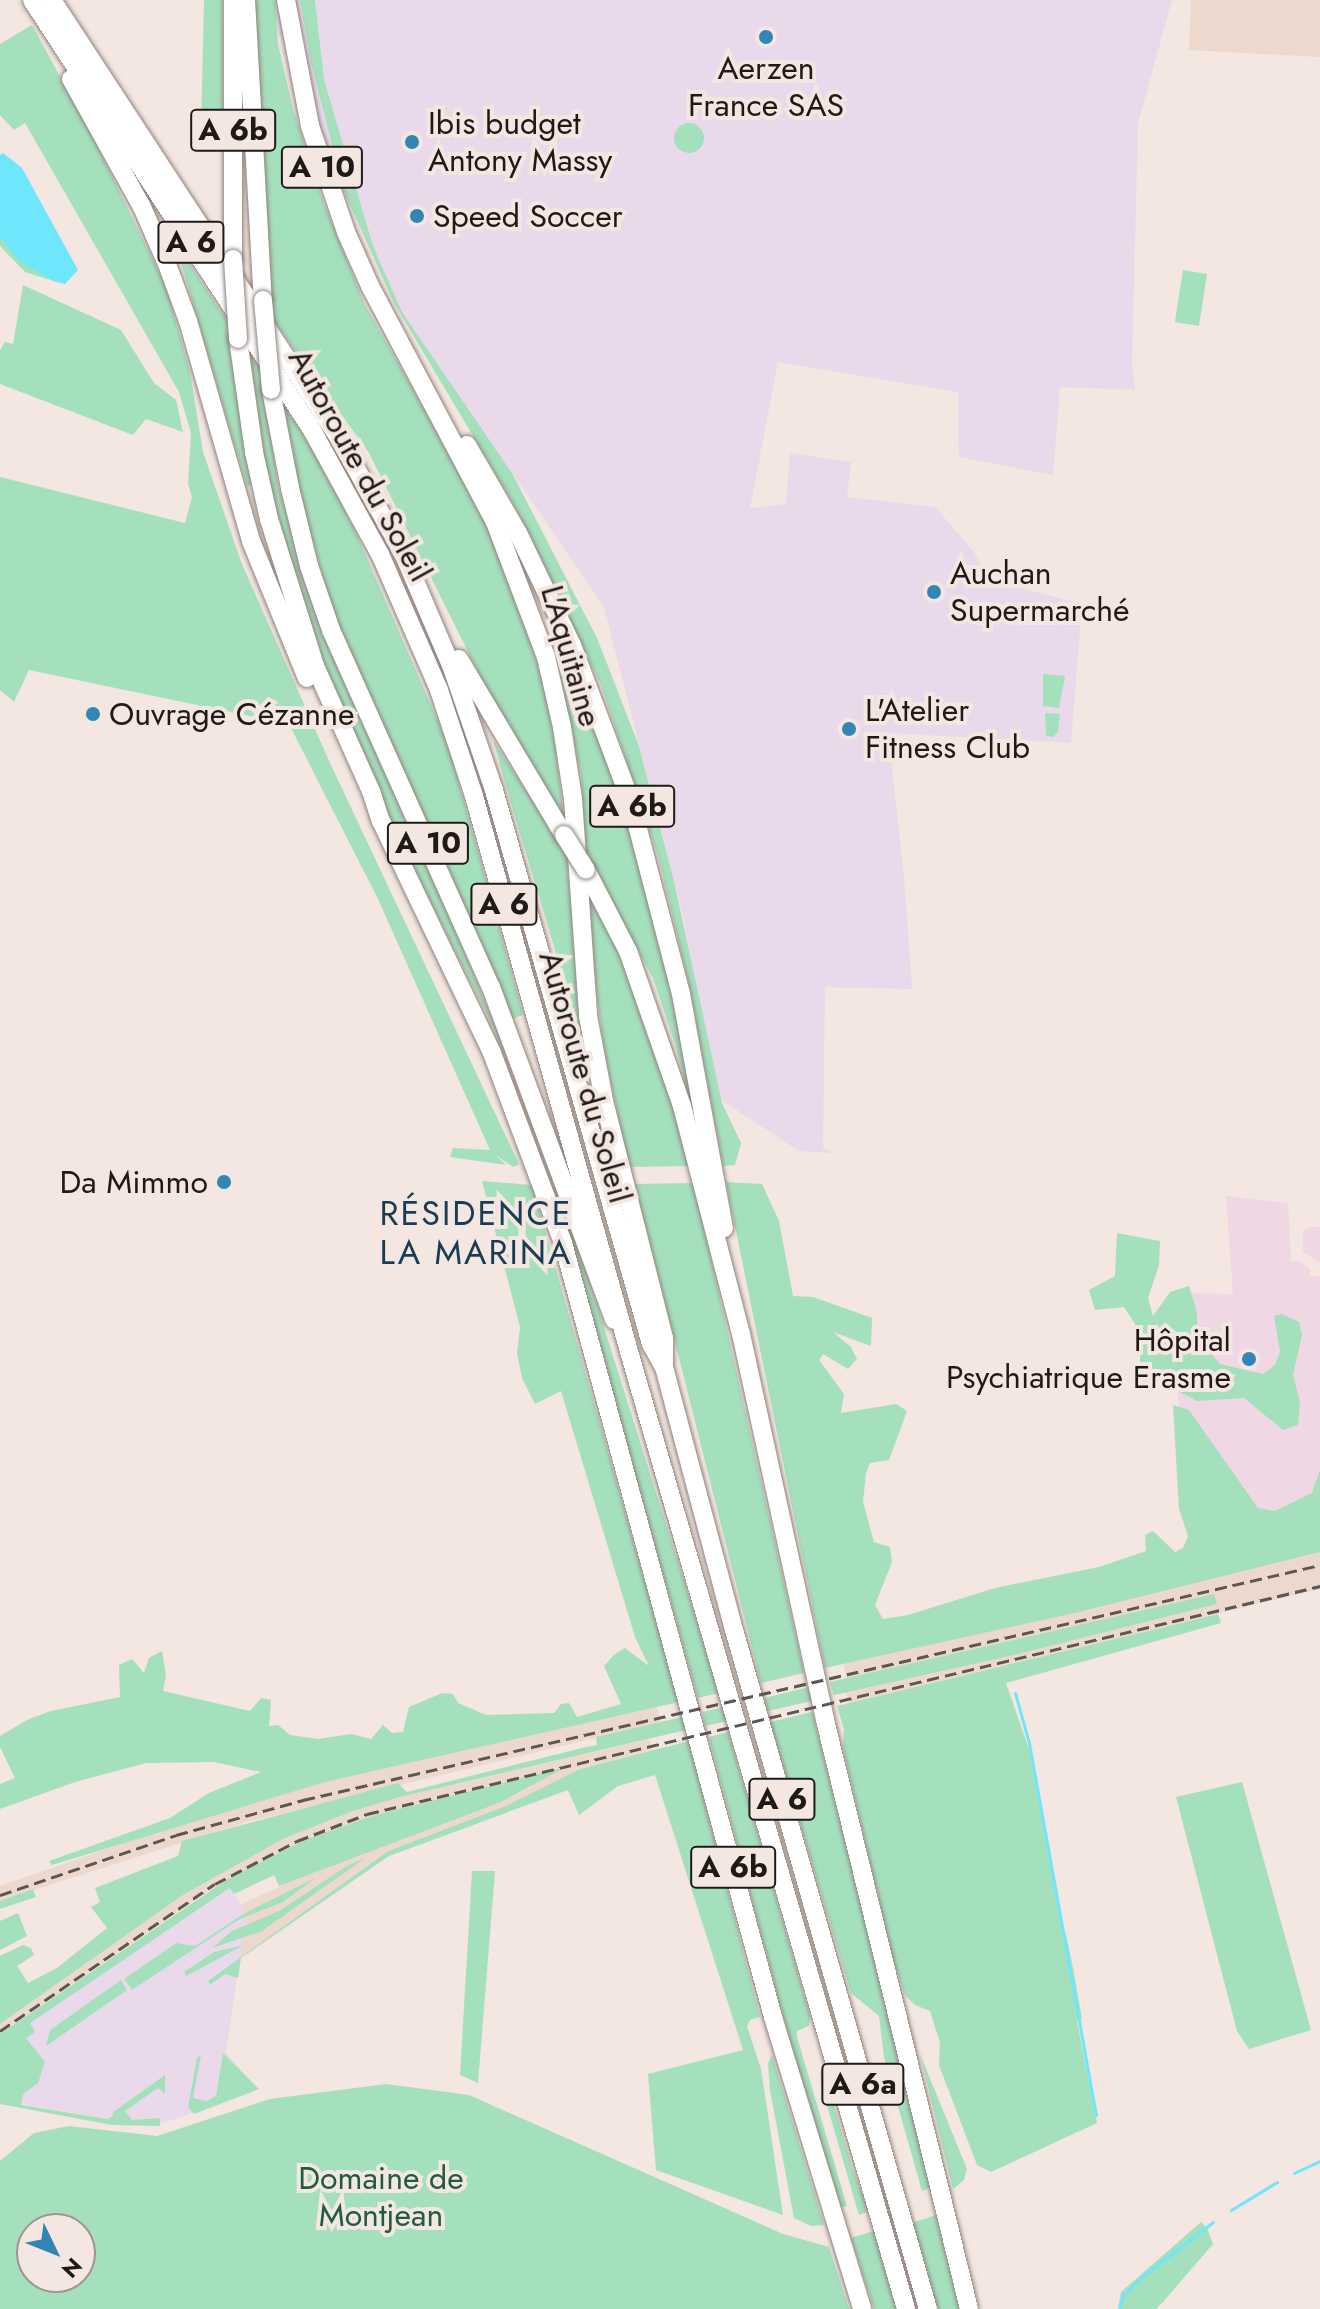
<!DOCTYPE html>
<html>
<head>
<meta charset="utf-8">
<style>
	body { margin:0 }
	#map { position:relative; width:1320px; height:2309px; overflow:hidden; background:#f4e6e0; font-family:Jost,sans-serif }
	div>[style] { position:absolute }
	.built>* { inset:0; background:#edd8ce }
	.industrial>* { inset:0; background:#ead9eb }
	.medical>* { inset:0; background:#efd8e4 }
	.green>* { inset:0; background:#a4e0bc }
	.round { border-radius:50% }
	.water>* { inset:0; background:#6ee6fc }
	.stream>* { height:3px; margin:-1.5px; padding:0 1.5px; transform-origin:1.5px; border-radius:1.5px; background:#6ee6fc }
	.roads { filter:drop-shadow(0 0 2px #8f827d) drop-shadow(0 0 2px #8f827d) }
	.highway>* { height:18px; margin:-9px; padding:0 9px; transform-origin:9px; border-radius:9px; background:#fff }
	.rail>* { height:3px; margin-top:-1.5px; transform-origin:0; background:repeating-linear-gradient(90deg,#5e5653 0 12px,transparent 0 18px) }
	.bridges { filter:drop-shadow(0 0 2px #8f827d) drop-shadow(0 0 2px #8f827d) }
	.highway-bridge>* { height:18px; margin:-9px; padding:0 9px; transform-origin:9px; border-radius:9px; background:#fff }
	.dots>* { width:22px; height:22px; translate:-50% -50%; box-sizing:border-box; border:4px solid #f4e6e0; border-radius:50% }
	span { translate:-50% -50%; white-space:nowrap; text-align:center; line-height:1.15; -webkit-text-stroke:8px #f4e6e0; paint-order:stroke }
	.shield-label span { padding:2px 6px; background:#f4e6e0; border:2px solid; border-radius:6px; -webkit-text-stroke-width:0 }
	.shield-label { font-size:30px; color:#1f1a18; font-weight:700 }
	.poi-label { font-size:32px; color:#1f1a18 }
	.left { translate:0 -50%; text-align:left }
	.right { translate:-100% -50%; text-align:right }
	.street-label { font-size:32px; color:#1f1a18 }
	.park-label { font-size:32px; color:#1e5e3e }
	.neighbourhood-label { font-size:34px; color:#163d54; letter-spacing:2px }
	.north { position:absolute; left:16px; top:2213px; width:80px; height:80px; box-sizing:border-box; background:#f4e6e0; border:2px solid #9f9490; border-radius:50%; rotate:133deg; font-size:22px; font-weight:700; line-height:32px; text-align:center; color:#1f1a18 }
	.north::after { content:''; display:block; margin:auto; width:28px; height:36px; background:#3286b6; clip-path:polygon(50% 0,100% 100%,50% 72%,0 100%) }
</style>
</head>
<body>
<div id="map">
	<div class="built">
		<i style="clip-path:polygon(1191px 0,1320px 0,1320px 57px,1189px 50px)"></i>
		<i style="clip-path:polygon(1320px 1552px,1320px 1589px,849px 1703px,846px 1693px,834px 1695px,830px 1682px,847px 1678px,843px 1664px,1075px 1613px)"></i>
		<i style="clip-path:polygon(657px 1707px,661px 1722px,243px 1823px,0 1901px,0 1886px,172px 1826px,325px 1782px)"></i>
		<i style="clip-path:polygon(650px 1739px,652px 1750px,580px 1769px,507px 1806px,388px 1851px,192px 1993px,238px 1920px,283px 1902px,317px 1877px,245px 1913px,240px 1905px,308px 1873px,501px 1802px,533px 1786px,372px 1816px,305px 1840px,201px 1896px,0 2034px,0 2024px,183px 1895px,283px 1839px,353px 1811px,400px 1797px)"></i>
	</div>
	<div class="industrial">
		<i style="clip-path:polygon(264px 0,1172px 0,1138px 123px,1132px 363px,1135px 390px,1060px 387px,1053px 475px,959px 457px,958px 392px,778px 362px,750px 508px,786px 504px,790px 453px,851px 462px,847px 497px,935px 507px,974px 552px,988px 579px,1082px 604px,1071px 743px,888px 733px,904px 876px,912px 989px,825px 987px,823px 1147px,832px 1153px,799px 1151px,709px 1092px,684px 919px,604px 607px,402px 312px)"></i>
		<i style="clip-path:polygon(231px 1888px,246px 1915px,226px 2053px,252px 2083px,185px 2116px,151px 2126px,0 2101px,0 2042px)"></i>
	</div>
	<div class="medical">
		<i style="clip-path:polygon(1226px 1196px,1288px 1203px,1291px 1261px,1299px 1261px,1310px 1269px,1310px 1276px,1320px 1276px,1320px 1545px,1206px 1571px,1178px 1423px,1178px 1293px,1233px 1294px)"></i>
		<i style="clip-path:polygon(1309px 1227px,1320px 1227px,1320px 1263px,1303px 1252px,1303px 1232px)"></i>
	</div>
	<div class="green">
		<i style="clip-path:polygon(204px 0,222px 0,223px 151px,201px 133px)"></i>
		<i style="clip-path:polygon(253px 0,275px 0,278px 44px,293px 109px,323px 201px,365px 305px,479px 506px,519px 604px,543px 683px,555px 742px,564px 820px,502px 720px,369px 453px,271px 316px)"></i>
		<i style="clip-path:polygon(300px 0,315px 0,324px 80px,373px 246px,402px 312px,512px 473px,597px 638px,639px 746px,674px 881px,722px 1103px,741px 1143px,735px 1165px,723px 1166px,689px 984px,658px 856px,601px 685px,517px 510px,394px 303px,343px 189px,311px 62px)"></i>
		<i style="clip-path:polygon(32px 25px,92px 135px,167px 289px,190px 372px,203px 452px,242px 564px,330px 763px,519px 1164px,513px 1167px,496px 1155px,506px 1165px,450px 1157px,453px 1148px,490px 1150px,378px 899px,289px 724px,29px 670px,14px 702px,0 690px,0 477px,185px 523px,192px 497px,188px 484px,191px 433px,179px 392px,25px 123px,14px 130px,0 115px,0 44px)"></i>
		<i class="round" style="left:674px;top:123px;width:30px;height:30px"></i>
		<i style="clip-path:polygon(0 222px,11px 237px,50px 280px,25px 272px,0 246px)"></i>
		<i style="clip-path:polygon(175px 242px,229px 324px,253px 485px,247px 486px)"></i>
		<i style="clip-path:polygon(1183px 270px,1207px 274px,1199px 326px,1175px 322px)"></i>
		<i style="clip-path:polygon(23px 285px,121px 330px,154px 383px,176px 400px,183px 432px,146px 419px,133px 435px,0 384px,0 350px,5px 342px,13px 344px)"></i>
		<i style="clip-path:polygon(249px 353px,262px 373px,278px 486px,315px 607px,340px 673px,440px 893px,506px 1052px,400px 841px,306px 622px,281px 541px,259px 442px)"></i>
		<i style="clip-path:polygon(280px 399px,320px 461px,355px 531px,448px 744px,523px 1015px,512px 1019px,344px 646px,291px 469px)"></i>
		<i style="clip-path:polygon(545px 603px,582px 689px,645px 878px,701px 1127px,699px 1134px,675px 1044px,653px 978px,586px 855px,581px 776px)"></i>
		<i style="clip-path:polygon(1043px 674px,1065px 676px,1059px 708px,1043px 706px)"></i>
		<i style="clip-path:polygon(1045px 713px,1060px 714px,1058px 732px,1053px 737px,1046px 736px)"></i>
		<i style="clip-path:polygon(493px 740px,566px 852px,584px 1046px,513px 810px)"></i>
		<i style="clip-path:polygon(590px 898px,625px 963px,661px 1060px,689px 1166px,629px 1167px,605px 1054px,591px 952px)"></i>
		<i style="clip-path:polygon(482px 1181px,532px 1185px,679px 1702px,325px 1782px,52px 1865px,49px 1861px,170px 1818px,209px 1793px,261px 1772px,214px 1762px,146px 1763px,75px 1782px,0 1809px,0 1784px,15px 1778px,0 1747px,0 1736px,29px 1719px,51px 1711px,120px 1697px,119px 1665px,132px 1659px,144px 1673px,149px 1658px,162px 1651px,166px 1675px,163px 1691px,250px 1711px,261px 1698px,271px 1700px,269px 1726px,278px 1725px,290px 1735px,318px 1739px,351px 1734px,371px 1739px,383px 1725px,392px 1733px,403px 1732px,409px 1707px,442px 1693px,453px 1694px,458px 1703px,486px 1715px,554px 1713px,561px 1704px,569px 1703px,577px 1717px,621px 1704px,604px 1666px,615px 1654px,625px 1648px,649px 1666px,635px 1637px,561px 1391px,535px 1404px,522px 1378px,517px 1353px,520px 1327px)"></i>
		<i style="clip-path:polygon(726px 1182px,762px 1184px,779px 1221px,793px 1296px,813px 1297px,872px 1318px,871px 1346px,833px 1332px,851px 1347px,857px 1359px,848px 1369px,823px 1354px,819px 1360px,844px 1394px,841px 1413px,896px 1404px,907px 1411px,889px 1460px,870px 1463px,866px 1473px,863px 1502px,874px 1542px,890px 1547px,892px 1562px,875px 1605px,883px 1619px,908px 1615px,995px 1588px,1099px 1567px,1146px 1551px,1145px 1535px,1153px 1531px,1175px 1552px,1183px 1548px,1188px 1536px,1179px 1509px,1173px 1405px,1189px 1410px,1258px 1508px,1275px 1511px,1312px 1493px,1320px 1470px,1320px 1552px,1075px 1613px,825px 1668px)"></i>
		<i style="clip-path:polygon(694px 1183px,804px 1673px,761px 1683px,635px 1184px)"></i>
		<i style="clip-path:polygon(559px 1184px,719px 1693px,698px 1698px,554px 1185px)"></i>
		<i style="clip-path:polygon(1117px 1233px,1160px 1241px,1159px 1265px,1148px 1298px,1153px 1316px,1170px 1292px,1189px 1286px,1197px 1312px,1197px 1330px,1205px 1347px,1220px 1364px,1263px 1374px,1275px 1365px,1280px 1351px,1274px 1316px,1282px 1314px,1299px 1322px,1302px 1335px,1293px 1375px,1300px 1402px,1298px 1425px,1283px 1430px,1244px 1398px,1197px 1401px,1166px 1385px,1138px 1385px,1141px 1346px,1135px 1324px,1124px 1307px,1095px 1310px,1089px 1290px,1115px 1276px)"></i>
		<i style="clip-path:polygon(1214px 1594px,1217px 1604px,1014px 1655px,834px 1695px,830px 1682px)"></i>
		<i style="clip-path:polygon(1218px 1614px,1221px 1623px,1006px 1683px,1030px 1752px,1063px 1934px,1066px 1934px,1074px 1973px,1082px 2019px,1077px 2021px,1097px 2123px,991px 2172px,977px 2165px,939px 2065px,940px 2043px,930px 2011px,915px 2005px,905px 1995px,893px 1959px,843px 1747px,844px 1729px,837px 1706px)"></i>
		<i style="clip-path:polygon(809px 1687px,812px 1701px,768px 1711px,764px 1698px)"></i>
		<i style="clip-path:polygon(723px 1707px,727px 1721px,705px 1726px,703px 1712px)"></i>
		<i style="clip-path:polygon(812px 1712px,932px 2187px,922px 2191px,884px 2057px,879px 2016px,851px 1993px,770px 1722px)"></i>
		<i style="clip-path:polygon(682px 1717px,686px 1730px,400px 1797px,353px 1811px,283px 1839px,183px 1895px,0 2024px,0 1956px,23px 1945px,31px 1948px,34px 1955px,17px 1966px,28px 1983px,57px 1968px,107px 1928px,91px 1907px,100px 1902px,95px 1888px,178px 1856px,182px 1841px,398px 1783px,407px 1792px,586px 1747px,597px 1745px,596px 1737px)"></i>
		<i style="clip-path:polygon(728px 1732px,810px 2016px,809px 2026px,797px 2031px,797px 2037px,847px 2206px,839px 2208px,791px 2047px,709px 1737px)"></i>
		<i style="clip-path:polygon(689px 1741px,760px 2017px,750px 2020px,747px 2026px,761px 2069px,783px 2215px,656px 2170px,648px 2074px,743px 2050px,655px 1775px,618px 1786px,579px 1815px,568px 1790px,389px 1856px,241px 1958px,238px 1978px,225px 1974px,210px 1985px,208px 1981px,241px 1957px,388px 1851px,506px 1806px,580px 1769px)"></i>
		<i style="clip-path:polygon(566px 1767px,501px 1802px,279px 1886px,274px 1875px,234px 1894px,230px 1888px,30px 2023px,35px 2032px,26px 2038px,45px 2062px,38px 2083px,23px 2094px,21px 2105px,108px 2119px,114px 2115px,112px 2113px,165px 2075px,165px 2094px,158px 2088px,125px 2111px,132px 2120px,160px 2118px,160px 2126px,112px 2125px,0 2104px,0 2034px,228px 1879px,305px 1840px,372px 1816px)"></i>
		<i style="clip-path:polygon(1242px 1782px,1311px 2030px,1249px 2049px,1237px 2031px,1176px 1797px)"></i>
		<i style="clip-path:polygon(365px 1858px,262px 1931px,212px 1948px,232px 1931px,279px 1911px,347px 1866px)"></i>
		<i style="clip-path:polygon(472px 1871px,495px 1871px,478px 2083px,460px 2075px)"></i>
		<i style="clip-path:polygon(317px 1877px,283px 1902px,238px 1920px,132px 1990px,124px 1979px,176px 1943px,195px 1946px,245px 1913px)"></i>
		<i style="clip-path:polygon(33px 1889px,36px 1897px,0 1909px,0 1901px)"></i>
		<i style="clip-path:polygon(18px 1913px,27px 1936px,0 1950px,0 1921px)"></i>
		<i style="clip-path:polygon(244px 1945px,186px 1976px,184px 1972px,214px 1952px)"></i>
		<i style="clip-path:polygon(121px 1980px,127px 1990px,46px 2046px,50px 2030px)"></i>
		<i style="clip-path:polygon(223px 2053px,259px 2089px,194px 2114px,188px 2107px,197px 2058px,201px 2055px,193px 2098px,207px 2101px,216px 2096px)"></i>
		<i style="clip-path:polygon(920px 2054px,967px 2169px,964px 2180px,953px 2189px)"></i>
		<i style="clip-path:polygon(772px 2055px,824px 2225px,811px 2226px,794px 2218px,770px 2090px,768px 2063px)"></i>
		<i style="clip-path:polygon(823px 2069px,853px 2170px,869px 2211px,859px 2215px,821px 2085px,820px 2072px)"></i>
		<i style="clip-path:polygon(evenodd,386px 2084px,469px 2095px,783px 2234px,829px 2247px,849px 2309px,0 2309px,0 2161px,34px 2133px,69px 2126px,157px 2136px,270px 2099px,386px 2084px,32px 2229px,80px 2229px,80px 2277px,32px 2277px,32px 2229px)"></i>
		<i style="clip-path:polygon(936px 2215px,959px 2309px,938px 2309px,912px 2223px)"></i>
		<i style="clip-path:polygon(1201px 2222px,1207px 2228px,1213px 2244px,1163px 2302px,1156px 2309px,1118px 2309px,1121px 2292px)"></i>
		<i style="clip-path:polygon(874px 2231px,896px 2309px,874px 2309px,851px 2238px)"></i>
	</div>
	<div class="water">
		<i style="clip-path:polygon(3px 153px,22px 168px,78px 270px,65px 284px,53px 281px,19px 261px,0 237px,0 155px)"></i>
	</div>
	<div class="stream">
		<i style="left:1015px;top:1693px;width:52px;rotate:74.4deg"></i>
		<i style="left:1029px;top:1743px;width:378px;rotate:79.8deg"></i>
		<i style="left:1294px;top:2173px;width:29px;rotate:-25deg"></i>
		<i style="left:1231px;top:2210px;width:54px;rotate:-31.3deg"></i>
		<i style="left:1119px;top:2309px;width:16px;rotate:-72deg"></i>
		<i style="left:1124px;top:2294px;width:28px;rotate:-44deg"></i>
		<i style="left:1144px;top:2275px;width:87px;rotate:-37.5deg"></i>
	</div>
	<div class="roads">
		<div class="highway">
			<i style="left:32px;top:0;width:513px;rotate:56.93deg"></i>
			<i style="left:312px;top:430px;width:141px;rotate:61.3deg"></i>
			<i style="left:380px;top:554px;width:148px;rotate:66.5deg"></i>
			<i style="left:439px;top:690px;width:112px;rotate:71.7deg"></i>
			<i style="left:474px;top:796px;width:580px;rotate:74.41deg"></i>
			<i style="left:630px;top:1355px;width:993px;rotate:73.86deg"></i>
			<i style="left:52px;top:0;width:524px;rotate:56.77deg"></i>
			<i style="left:339px;top:438px;width:134px;rotate:60.9deg"></i>
			<i style="left:404px;top:555px;width:120px;rotate:66.9deg"></i>
			<i style="left:451px;top:665px;width:132px;rotate:71deg"></i>
			<i style="left:494px;top:790px;width:576px;rotate:74.18deg"></i>
			<i style="left:651px;top:1344px;width:26px;rotate:61deg"></i>
			<i style="left:664px;top:1367px;width:275px;rotate:75.1deg"></i>
			<i style="left:735px;top:1633px;width:703px;rotate:74.07deg"></i>
			<i style="left:233px;top:0;width:259px;rotate:90deg"></i>
			<i style="left:246px;top:0;width:300px;rotate:86.8deg"></i>
			<i style="left:286px;top:0;width:128px;rotate:79.2deg"></i>
			<i style="left:310px;top:126px;width:112px;rotate:71.2deg"></i>
			<i style="left:346px;top:232px;width:59px;rotate:66deg"></i>
			<i style="left:370px;top:286px;width:267px;rotate:62.1deg"></i>
			<i style="left:495px;top:522px;width:144px;rotate:69.3deg"></i>
			<i style="left:546px;top:657px;width:72px;rotate:77.1deg"></i>
			<i style="left:562px;top:727px;width:73px;rotate:81.3deg"></i>
			<i style="left:573px;top:799px;width:218px;rotate:86deg"></i>
			<i style="left:588px;top:1016px;width:86px;rotate:79.3deg"></i>
			<i style="left:604px;top:1101px;width:244px;rotate:75.8deg"></i>
			<i style="left:664px;top:1338px;width:25px;rotate:90deg"></i>
			<i style="left:71px;top:79px;width:146px;rotate:61deg"></i>
			<i style="left:142px;top:207px;width:62px;rotate:66.3deg"></i>
			<i style="left:167px;top:264px;width:61px;rotate:69.8deg"></i>
			<i style="left:188px;top:321px;width:229px;rotate:74deg"></i>
			<i style="left:251px;top:541px;width:148px;rotate:67.8deg"></i>
			<i style="left:238px;top:339px;width:114px;rotate:81.9deg"></i>
			<i style="left:254px;top:452px;width:69px;rotate:77.4deg"></i>
			<i style="left:269px;top:519px;width:154px;rotate:72.6deg"></i>
			<i style="left:315px;top:666px;width:137px;rotate:65.9deg"></i>
			<i style="left:371px;top:791px;width:32px;rotate:72deg"></i>
			<i style="left:381px;top:821px;width:257px;rotate:64.4deg"></i>
			<i style="left:492px;top:1053px;width:203px;rotate:69.5deg"></i>
			<i style="left:563px;top:1243px;width:802px;rotate:74.82deg"></i>
			<i style="left:773px;top:2017px;width:305px;rotate:73deg"></i>
			<i style="left:271px;top:390px;width:100px;rotate:79deg"></i>
			<i style="left:290px;top:488px;width:80px;rotate:76.3deg"></i>
			<i style="left:309px;top:566px;width:68px;rotate:71deg"></i>
			<i style="left:331px;top:630px;width:391px;rotate:65.9deg"></i>
			<i style="left:491px;top:987px;width:355px;rotate:69.7deg"></i>
			<i style="left:467px;top:445px;width:102px;rotate:59.9deg"></i>
			<i style="left:518px;top:533px;width:124px;rotate:64.3deg"></i>
			<i style="left:572px;top:645px;width:168px;rotate:69.4deg"></i>
			<i style="left:631px;top:802px;width:198px;rotate:75.4deg"></i>
			<i style="left:681px;top:994px;width:238px;rotate:79.6deg"></i>
			<i style="left:459px;top:659px;width:205px;rotate:59.2deg"></i>
			<i style="left:586px;top:870px;width:91px;rotate:62.6deg"></i>
			<i style="left:628px;top:951px;width:164px;rotate:70.8deg"></i>
			<i style="left:682px;top:1106px;width:236px;rotate:75.5deg"></i>
			<i style="left:741px;top:1334px;width:395px;rotate:77.7deg"></i>
			<i style="left:825px;top:1720px;width:606px;rotate:76.26deg"></i>
		</div>
	</div>
	<div class="rail">
		<i style="left:0;top:1895px;width:186px;rotate:-18.8deg"></i>
		<i style="left:176px;top:1835px;width:132px;rotate:-15.4deg"></i>
		<i style="left:303px;top:1800px;width:1044px;rotate:-13.01deg"></i>
		<i style="left:0;top:2031px;width:260px;rotate:-34.4deg"></i>
		<i style="left:215px;top:1884px;width:93px;rotate:-27.7deg"></i>
		<i style="left:297px;top:1841px;width:75px;rotate:-21.1deg"></i>
		<i style="left:367px;top:1814px;width:980px;rotate:-13.45deg"></i>
	</div>
	<div class="bridges">
		<div class="highway-bridge">
			<i style="left:233px;top:259px;width:80px;rotate:86.4deg"></i>
			<i style="left:263px;top:300px;width:90px;rotate:84.9deg"></i>
			<i style="left:564px;top:835px;width:41px;rotate:57.8deg"></i>
		</div>
	</div>
	<div class="dots">
		<i style="left:766px;top:37px;background:#3286b6"></i>
		<i style="left:412px;top:142px;background:#3286b6"></i>
		<i style="left:417px;top:216px;background:#3286b6"></i>
		<i style="left:934px;top:592px;background:#3286b6"></i>
		<i style="left:93px;top:714px;background:#3286b6"></i>
		<i style="left:849px;top:729px;background:#3286b6"></i>
		<i style="left:224px;top:1182px;background:#3286b6"></i>
		<i style="left:1249px;top:1359px;background:#3286b6"></i>
	</div>
	<div class="shield-label">
		<span style="left:233px;top:130px">A 6b</span>
		<span style="left:322px;top:167px">A 10</span>
		<span style="left:191px;top:242px">A 6</span>
		<span style="left:632px;top:806px">A 6b</span>
		<span style="left:428px;top:843px">A 10</span>
		<span style="left:504px;top:904px">A 6</span>
		<span style="left:782px;top:1799px">A 6</span>
		<span style="left:733px;top:1867px">A 6b</span>
		<span style="left:863px;top:2084px">A 6a</span>
	</div>
	<div class="poi-label">
		<span style="left:766px;top:87px">Aerzen<br>France SAS</span>
		<span class="left" style="left:428px;top:142px">Ibis budget<br>Antony Massy</span>
		<span class="left" style="left:433px;top:216px">Speed Soccer</span>
		<span class="left" style="left:950px;top:592px">Auchan<br>Supermarché</span>
		<span class="left" style="left:865px;top:729px">L'Atelier<br>Fitness Club</span>
		<span class="left" style="left:109px;top:714px">Ouvrage Cézanne</span>
		<span class="right" style="left:208px;top:1182px">Da Mimmo</span>
		<span class="right" style="left:1231px;top:1359px">Hôpital<br>Psychiatrique Erasme</span>
	</div>
	<div class="street-label">
		<span style="left:360px;top:465px;rotate:61deg">Autoroute du Soleil</span>
		<span style="left:571px;top:656px;rotate:74deg">L'Aquitaine</span>
		<span style="left:585px;top:1077px;rotate:74deg">Autoroute du Soleil</span>
	</div>
	<div class="park-label">
		<span style="left:381px;top:2197px">Domaine de<br>Montjean</span>
	</div>
	<div class="neighbourhood-label">
		<span style="left:476px;top:1233px">RÉSIDENCE<br>LA MARINA</span>
	</div>
	<div class="north">N</div>
</div>
</body>
</html>
